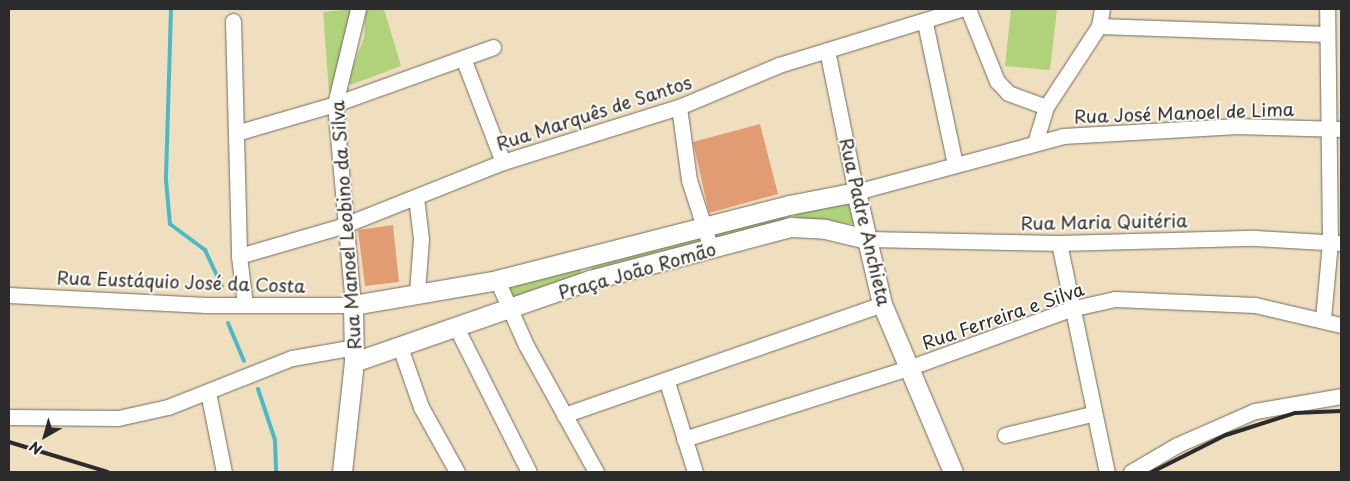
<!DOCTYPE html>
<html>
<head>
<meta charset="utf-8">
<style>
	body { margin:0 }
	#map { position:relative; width:1350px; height:481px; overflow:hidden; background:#f0dfbf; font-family:"Playpen Sans",sans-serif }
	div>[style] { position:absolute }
	.green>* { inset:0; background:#b0d27b }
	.stream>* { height:4px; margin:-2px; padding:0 2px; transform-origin:2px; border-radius:2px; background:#4cb9c7 }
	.building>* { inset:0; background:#e29c74 }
	.roads { filter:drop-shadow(0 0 1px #706a5f) drop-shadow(0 0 1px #706a5f) }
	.minor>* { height:15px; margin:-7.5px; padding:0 7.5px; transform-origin:7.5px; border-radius:7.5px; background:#fff }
	.tertiary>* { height:19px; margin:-9.5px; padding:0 9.5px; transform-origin:9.5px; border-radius:9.5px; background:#fff }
	.rail>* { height:4px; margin:-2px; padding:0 2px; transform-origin:2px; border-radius:2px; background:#2b2b2b }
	span { translate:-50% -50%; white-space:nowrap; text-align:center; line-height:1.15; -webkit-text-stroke:4px #fdfcf7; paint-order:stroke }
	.street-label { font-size:18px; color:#2b2b2b }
	.frame { position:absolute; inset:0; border:10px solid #2b2b2b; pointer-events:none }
	.north { position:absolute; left:20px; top:411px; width:50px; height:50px; -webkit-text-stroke:4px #fdfcf7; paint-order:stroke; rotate:218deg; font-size:14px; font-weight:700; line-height:20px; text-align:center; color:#2b2b2b }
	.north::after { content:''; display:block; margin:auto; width:18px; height:22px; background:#2b2b2b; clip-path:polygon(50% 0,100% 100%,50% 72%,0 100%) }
</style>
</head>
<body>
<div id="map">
	<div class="green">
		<i style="clip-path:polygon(354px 9px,333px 91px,329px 92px,323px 12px)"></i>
		<i style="clip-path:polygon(365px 9px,384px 9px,401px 66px,350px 85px,349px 76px,364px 38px)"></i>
		<i style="clip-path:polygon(1011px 9px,1057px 9px,1050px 70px,1005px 66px)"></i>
		<i style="clip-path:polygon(851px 200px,854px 224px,796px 220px,793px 210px)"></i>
		<i style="clip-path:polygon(783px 212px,786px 221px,715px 242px,710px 231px)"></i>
		<i style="clip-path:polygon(698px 233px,702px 245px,594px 274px,589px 261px)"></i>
		<i style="clip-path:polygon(580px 265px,582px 279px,511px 303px,505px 282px)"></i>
	</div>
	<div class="stream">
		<i style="left:171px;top:9px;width:171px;rotate:91.7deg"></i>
		<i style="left:166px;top:180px;width:44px;rotate:84.8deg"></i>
		<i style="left:170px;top:224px;width:44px;rotate:36.6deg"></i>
		<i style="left:205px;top:250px;width:40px;rotate:65deg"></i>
		<i style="left:228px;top:323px;width:41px;rotate:67.2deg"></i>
		<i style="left:258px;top:389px;width:54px;rotate:71.6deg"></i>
		<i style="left:275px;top:440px;width:32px;rotate:88deg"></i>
	</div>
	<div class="building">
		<i style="clip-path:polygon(760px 124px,778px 194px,709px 213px,693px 142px)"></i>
		<i style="clip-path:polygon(393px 225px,399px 282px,365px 286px,358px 230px)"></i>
	</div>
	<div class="roads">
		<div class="minor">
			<i style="left:968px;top:9px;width:78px;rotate:68.1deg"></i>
			<i style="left:997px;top:81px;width:16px;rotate:47deg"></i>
			<i style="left:1008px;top:93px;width:40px;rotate:20.2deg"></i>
			<i style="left:233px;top:21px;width:235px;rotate:88.5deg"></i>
			<i style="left:239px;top:256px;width:49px;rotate:83deg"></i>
			<i style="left:925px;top:23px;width:144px;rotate:78deg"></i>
			<i style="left:1099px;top:26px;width:228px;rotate:2deg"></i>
			<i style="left:827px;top:50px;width:145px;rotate:78.5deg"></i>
			<i style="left:856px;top:192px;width:214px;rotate:-15.1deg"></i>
			<i style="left:1063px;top:136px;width:171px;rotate:-3.3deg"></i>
			<i style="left:1234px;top:126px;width:107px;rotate:1.6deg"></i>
			<i style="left:463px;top:58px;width:111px;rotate:69deg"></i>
			<i style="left:679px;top:107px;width:74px;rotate:82.2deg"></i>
			<i style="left:689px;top:180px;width:72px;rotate:72.3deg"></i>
			<i style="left:236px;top:133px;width:103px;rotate:-16.3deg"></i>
			<i style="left:335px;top:104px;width:168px;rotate:-19.8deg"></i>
			<i style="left:1035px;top:143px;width:38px;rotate:-73deg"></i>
			<i style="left:1046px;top:107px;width:97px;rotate:-56.8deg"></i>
			<i style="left:1099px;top:26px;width:17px;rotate:-80deg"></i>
			<i style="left:416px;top:197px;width:42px;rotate:83.2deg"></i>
			<i style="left:421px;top:239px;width:53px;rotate:94.3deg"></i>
			<i style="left:867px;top:239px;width:192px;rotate:1.2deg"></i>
			<i style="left:1059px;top:243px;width:196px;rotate:-1.5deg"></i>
			<i style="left:1255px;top:238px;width:86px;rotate:3.3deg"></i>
			<i style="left:1059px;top:243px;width:234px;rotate:78.2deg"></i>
			<i style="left:239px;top:256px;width:107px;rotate:-16.2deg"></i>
			<i style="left:342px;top:226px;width:173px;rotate:-21.7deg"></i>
			<i style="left:503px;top:162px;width:184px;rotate:-17.4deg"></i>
			<i style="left:679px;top:107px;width:108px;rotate:-22.8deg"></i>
			<i style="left:779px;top:65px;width:190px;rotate:-17.1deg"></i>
			<i style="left:497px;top:280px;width:71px;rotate:66deg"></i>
			<i style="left:526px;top:345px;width:145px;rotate:61.1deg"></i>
			<i style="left:9px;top:295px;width:197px;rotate:2.9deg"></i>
			<i style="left:206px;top:305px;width:147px"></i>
			<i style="left:353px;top:305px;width:202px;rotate:-95.1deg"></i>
			<i style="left:335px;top:104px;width:98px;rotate:-76.4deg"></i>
			<i style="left:1323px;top:318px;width:76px;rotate:-84.7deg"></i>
			<i style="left:1330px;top:242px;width:233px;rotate:-90.7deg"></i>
			<i style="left:456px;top:327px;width:162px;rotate:63.3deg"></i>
			<i style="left:400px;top:347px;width:64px;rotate:70.7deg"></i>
			<i style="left:421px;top:407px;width:74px;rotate:61deg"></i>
			<i style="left:667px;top:382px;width:94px;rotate:72.7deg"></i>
			<i style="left:208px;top:392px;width:82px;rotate:78.7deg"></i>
			<i style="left:564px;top:415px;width:337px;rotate:-19.2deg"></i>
			<i style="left:9px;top:417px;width:109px;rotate:0.5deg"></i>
			<i style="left:118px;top:418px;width:51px;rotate:-12.4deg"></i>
			<i style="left:168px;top:407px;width:133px;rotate:-21.6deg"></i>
			<i style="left:292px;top:358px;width:64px;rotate:-9.9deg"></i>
			<i style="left:1005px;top:435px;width:89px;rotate:-13.6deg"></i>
			<i style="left:684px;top:439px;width:238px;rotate:-17.6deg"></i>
			<i style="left:911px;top:367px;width:169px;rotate:-20deg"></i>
			<i style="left:1070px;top:309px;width:46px;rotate:-12.5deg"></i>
			<i style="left:1115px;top:299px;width:140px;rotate:2.5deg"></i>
			<i style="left:1255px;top:305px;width:88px;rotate:13.1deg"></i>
			<i style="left:1131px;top:472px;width:53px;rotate:-30.4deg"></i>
			<i style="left:1177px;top:445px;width:85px;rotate:-23.6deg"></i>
			<i style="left:1255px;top:411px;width:87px;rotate:-9.9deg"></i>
		</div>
		<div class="tertiary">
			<i style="left:354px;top:362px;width:250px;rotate:-19.2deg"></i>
			<i style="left:590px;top:280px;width:208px;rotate:-14.8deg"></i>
			<i style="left:791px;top:227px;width:34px;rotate:3deg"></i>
			<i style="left:825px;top:229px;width:43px;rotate:13.4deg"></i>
			<i style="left:342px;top:472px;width:111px;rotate:-83.8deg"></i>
			<i style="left:354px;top:362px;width:57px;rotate:-91deg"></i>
			<i style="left:353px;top:305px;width:146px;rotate:-9.8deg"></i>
			<i style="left:497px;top:280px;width:301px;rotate:-14.4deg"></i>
			<i style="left:789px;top:205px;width:68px;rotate:-11deg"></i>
			<i style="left:856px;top:192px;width:115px;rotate:76.9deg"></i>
			<i style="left:882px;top:304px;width:182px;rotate:67.1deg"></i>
		</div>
	</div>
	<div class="rail">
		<i style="left:9px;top:442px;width:103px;rotate:16.9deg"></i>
		<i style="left:1152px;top:472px;width:83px;rotate:-26.6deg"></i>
		<i style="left:1226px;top:435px;width:72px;rotate:-17.7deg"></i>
		<i style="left:1295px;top:413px;width:46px;rotate:-2.5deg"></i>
	</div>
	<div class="street-label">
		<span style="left:594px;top:113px;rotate:-18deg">Rua Marquês de Santos</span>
		<span style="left:1184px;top:113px;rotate:-2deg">Rua José Manoel de Lima</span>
		<span style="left:865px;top:222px;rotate:77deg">Rua Padre Anchieta</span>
		<span style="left:1104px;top:222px;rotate:-1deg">Rua Maria Quitéria</span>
		<span style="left:346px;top:225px;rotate:-94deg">Rua Manoel Leobino da Silva</span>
		<span style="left:637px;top:271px;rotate:-16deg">Praça João Romão</span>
		<span style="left:181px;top:282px;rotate:2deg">Rua Eustáquio José da Costa</span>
		<span style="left:1003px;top:316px;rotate:-19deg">Rua Ferreira e Silva</span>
	</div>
	<div class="frame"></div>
	<div class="north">N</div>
</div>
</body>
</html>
